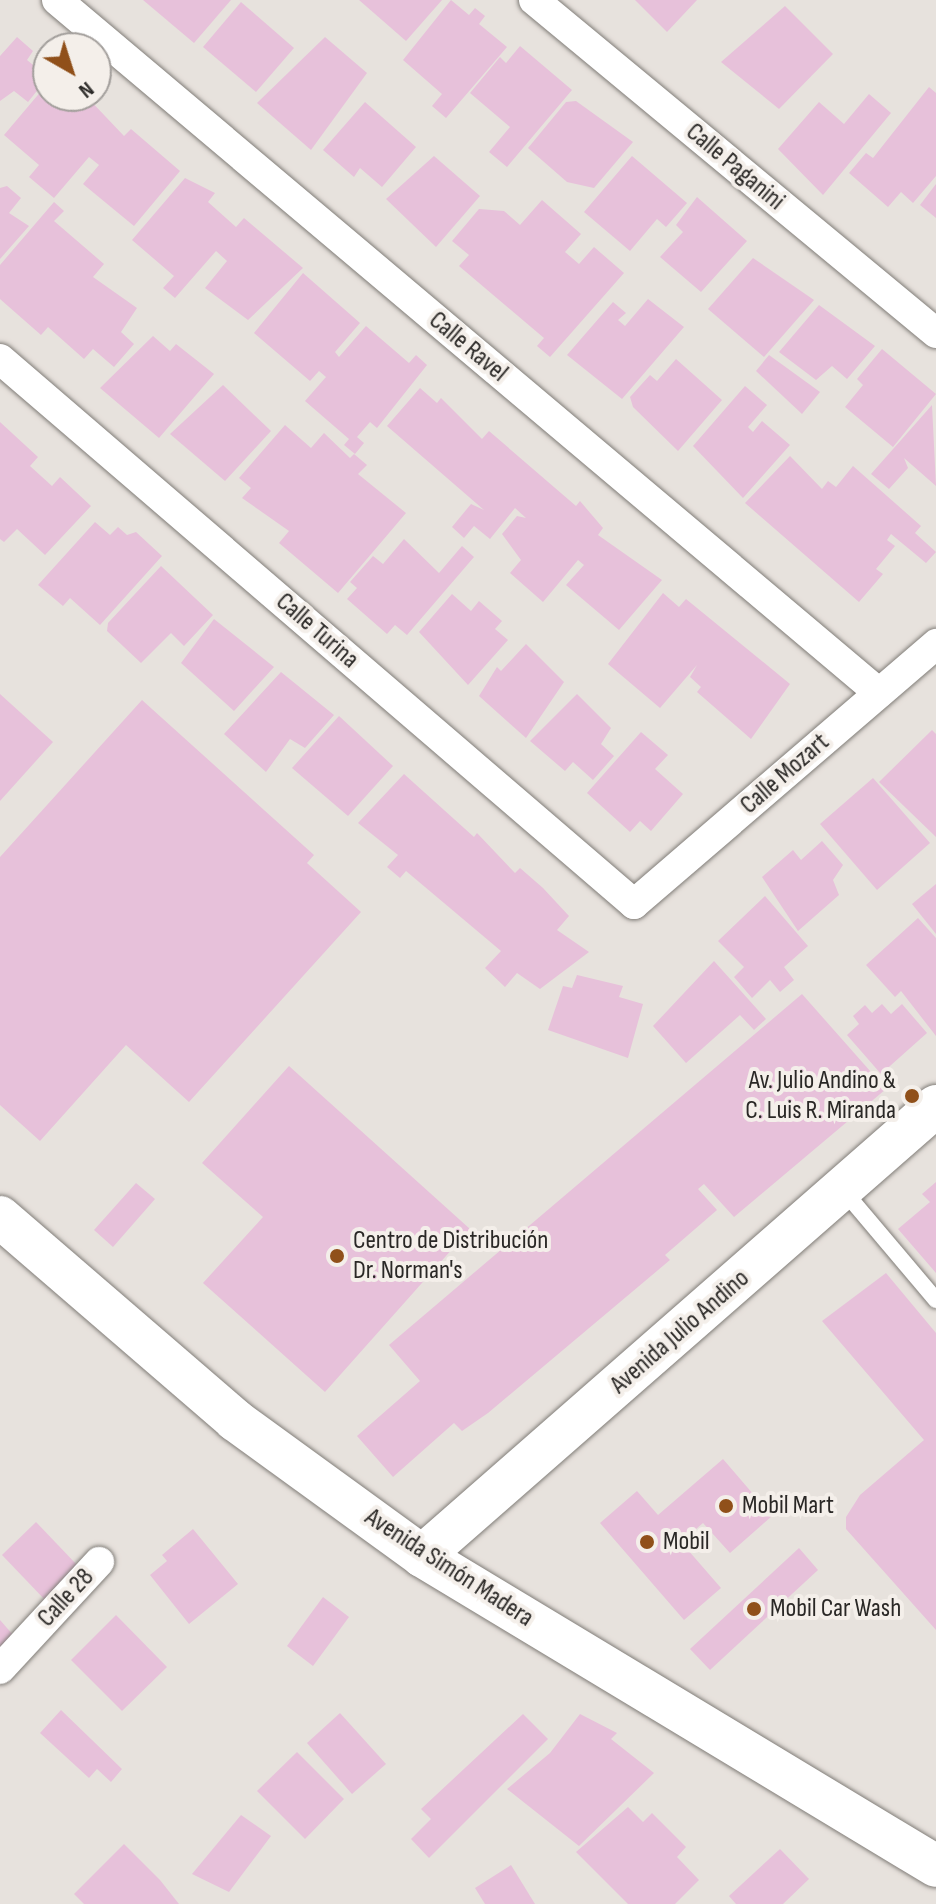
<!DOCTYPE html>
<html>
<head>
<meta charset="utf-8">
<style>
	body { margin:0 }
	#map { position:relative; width:936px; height:1904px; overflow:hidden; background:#e7e2dd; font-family:"Sofia Sans Condensed",sans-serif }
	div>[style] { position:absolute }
	.building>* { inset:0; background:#e7c1da }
	.roads { filter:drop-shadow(0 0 2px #817d78) drop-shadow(0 0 2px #817d78) }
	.lane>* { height:16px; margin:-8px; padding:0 8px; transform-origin:8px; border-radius:8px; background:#fff }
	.street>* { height:30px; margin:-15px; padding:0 15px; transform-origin:15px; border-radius:15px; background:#fff }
	.secondary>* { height:42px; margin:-21px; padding:0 21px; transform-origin:21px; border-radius:21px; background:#fff }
	.dots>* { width:22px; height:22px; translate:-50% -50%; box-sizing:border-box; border:4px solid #f4efea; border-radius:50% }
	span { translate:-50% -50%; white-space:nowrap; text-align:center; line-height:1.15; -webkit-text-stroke:8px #f4efea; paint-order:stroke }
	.street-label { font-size:26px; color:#2a2826 }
	.poi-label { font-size:26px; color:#2a2826 }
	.right { translate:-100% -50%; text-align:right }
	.left { translate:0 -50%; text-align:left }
	.north { position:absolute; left:32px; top:32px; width:80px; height:80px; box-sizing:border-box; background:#f4efea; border:2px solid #a39f9c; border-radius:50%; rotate:141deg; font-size:22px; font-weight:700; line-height:32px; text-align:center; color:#2a2826 }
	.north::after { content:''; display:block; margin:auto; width:28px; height:36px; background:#90501a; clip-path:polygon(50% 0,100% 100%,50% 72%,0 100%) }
</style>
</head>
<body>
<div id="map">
	<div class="building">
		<i style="clip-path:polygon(143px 0,231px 0,194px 43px)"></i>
		<i style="clip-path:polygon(359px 0,442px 0,406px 41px)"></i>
		<i style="clip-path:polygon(451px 0,469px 15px,475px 8px,485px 16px,479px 24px,507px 47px,446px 118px,432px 106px,442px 94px,403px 60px)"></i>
		<i style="clip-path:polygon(635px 0,697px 0,667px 32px)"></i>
		<i style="clip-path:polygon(241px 2px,294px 48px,256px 92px,203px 47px)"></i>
		<i style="clip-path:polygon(785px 6px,833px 54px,779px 109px,721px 62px)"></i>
		<i style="clip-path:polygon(17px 37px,33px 51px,27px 60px,48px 77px,28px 102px,14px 91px,0 101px,0 56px)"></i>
		<i style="clip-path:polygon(325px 37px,367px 73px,311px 150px,257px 103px)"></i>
		<i style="clip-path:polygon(520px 46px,572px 90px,507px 167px,489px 152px,510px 127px,470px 93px,500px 57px,506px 63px)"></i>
		<i style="clip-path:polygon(48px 83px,48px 96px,86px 96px,124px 136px,131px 129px,180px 171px,134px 226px,83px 184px,99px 165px,89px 157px,54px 198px,29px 177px,39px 165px,4px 135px)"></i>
		<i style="clip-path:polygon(929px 87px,936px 93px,936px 176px,913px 203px,901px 192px,888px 207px,849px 173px,866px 153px,873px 158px)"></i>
		<i style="clip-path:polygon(869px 94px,891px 113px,823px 195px,778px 149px,819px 102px,844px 124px)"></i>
		<i style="clip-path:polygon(576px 101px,633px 142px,594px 188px,567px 182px,528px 148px,566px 102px)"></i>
		<i style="clip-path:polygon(365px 102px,416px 147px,382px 187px,360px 168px,354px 177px,323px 150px)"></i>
		<i style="clip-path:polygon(434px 156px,480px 196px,436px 247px,386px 199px)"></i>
		<i style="clip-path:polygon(632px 156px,687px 203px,666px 227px,657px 219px,630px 251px,584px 212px)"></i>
		<i style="clip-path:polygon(185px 178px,215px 193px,208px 202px,236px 227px,244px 218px,303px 268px,248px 320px,205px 288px,227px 261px,216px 251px,175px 298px,163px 288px,174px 276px,132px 240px)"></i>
		<i style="clip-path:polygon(936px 184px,936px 218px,920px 205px)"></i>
		<i style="clip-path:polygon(7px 186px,21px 198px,9px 213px,29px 226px,0 259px,0 188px)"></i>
		<i style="clip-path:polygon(697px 197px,747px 241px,701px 292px,660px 257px,683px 232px,676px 225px)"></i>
		<i style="clip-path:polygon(542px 200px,581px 234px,565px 252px,579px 264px,594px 247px,624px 273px,550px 357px,537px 346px,544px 338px,459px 266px,469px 255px,452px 241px,479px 209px,504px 211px,520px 225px)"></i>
		<i style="clip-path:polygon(54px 202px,64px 211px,54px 221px,104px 264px,93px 277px,137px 308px,121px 332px,134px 344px,114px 367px,93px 349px,84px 359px,48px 327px,41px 335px,0 299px,0 265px)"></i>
		<i style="clip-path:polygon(753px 258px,814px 300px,764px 357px,708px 309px)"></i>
		<i style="clip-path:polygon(303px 273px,360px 323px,335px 352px,339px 357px,366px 326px,409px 363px,416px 355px,427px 365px,377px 428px,370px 422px,357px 437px,364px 443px,355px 454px,344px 445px,349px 439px,305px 401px,326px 377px,319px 371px,310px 381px,254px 333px)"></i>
		<i style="clip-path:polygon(648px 299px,684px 327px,622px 399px,567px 355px,613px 302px,626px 313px,618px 320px,625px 326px)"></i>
		<i style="clip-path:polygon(819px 305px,875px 346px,847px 379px,832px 366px,816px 380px,779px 352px)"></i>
		<i style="clip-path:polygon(153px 336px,170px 351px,176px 344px,214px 374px,159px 438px,100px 388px)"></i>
		<i style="clip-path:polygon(882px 349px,936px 394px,893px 447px,845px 407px,863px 385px,857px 379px)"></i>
		<i style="clip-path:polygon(769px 355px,820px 392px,802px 414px,756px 371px)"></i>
		<i style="clip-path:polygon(676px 359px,722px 400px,678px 451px,633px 407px,630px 397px,650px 375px,657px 381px)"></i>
		<i style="clip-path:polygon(223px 385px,271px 431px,225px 481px,170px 434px)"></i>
		<i style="clip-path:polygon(745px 386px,767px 405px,748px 427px,753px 432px,762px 421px,790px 445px,743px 498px,693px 446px)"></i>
		<i style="clip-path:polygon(420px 388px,437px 403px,441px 398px,482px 439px,489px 431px,576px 506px,580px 501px,603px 528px,598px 535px,662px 580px,619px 630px,566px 585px,584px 565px,578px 560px,543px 602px,510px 573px,521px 560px,502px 534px,517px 516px,526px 518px,515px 508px,490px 539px,474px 526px,464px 538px,452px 527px,471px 504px,484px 510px,387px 426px)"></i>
		<i style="clip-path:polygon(932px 405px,936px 486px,904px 458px,908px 468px,889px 489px,871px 474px)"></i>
		<i style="clip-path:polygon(0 422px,38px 457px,30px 466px,52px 486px,60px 477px,91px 506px,45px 555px,17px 529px,4px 542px,0 539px)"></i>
		<i style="clip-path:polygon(285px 425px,311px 448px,324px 433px,350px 458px,354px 454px,367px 465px,358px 474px,406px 513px,338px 593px,279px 543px,289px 531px,242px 498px,251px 488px,239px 478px)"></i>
		<i style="clip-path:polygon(790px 456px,822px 489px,828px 481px,836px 487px,853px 466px,921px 526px,915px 533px,936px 552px,926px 563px,891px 534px,887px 540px,895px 546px,876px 569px,883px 574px,859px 602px,745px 503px)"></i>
		<i style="clip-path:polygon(95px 522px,110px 535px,118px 527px,127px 535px,136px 532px,162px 556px,100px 625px,70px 598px,63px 606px,38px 585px)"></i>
		<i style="clip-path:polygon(404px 539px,439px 573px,462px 546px,474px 557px,407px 635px,395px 625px,387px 634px,347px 599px,357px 588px,350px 582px,373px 556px,383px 564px)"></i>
		<i style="clip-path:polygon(161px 566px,213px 615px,184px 646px,171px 633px,141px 663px,107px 631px,108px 623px)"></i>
		<i style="clip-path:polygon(663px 593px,679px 607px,686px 599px,790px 684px,751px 739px,697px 692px,701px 687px,690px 677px,697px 665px,660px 708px,608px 664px)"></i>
		<i style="clip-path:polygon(452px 594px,471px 611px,479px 601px,502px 621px,495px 629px,508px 640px,468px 685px,419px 632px)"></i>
		<i style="clip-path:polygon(214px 619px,274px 667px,234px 711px,181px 663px)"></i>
		<i style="clip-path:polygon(526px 644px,564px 682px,526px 738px,479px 696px,497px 667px,501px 671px)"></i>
		<i style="clip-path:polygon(281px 672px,334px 715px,305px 748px,290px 739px,266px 772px,224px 734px)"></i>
		<i style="clip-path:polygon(0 694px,53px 742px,0 801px)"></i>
		<i style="clip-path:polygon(577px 694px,611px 728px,601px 744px,614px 756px,593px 780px,573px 762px,565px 771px,530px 741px)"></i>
		<i style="clip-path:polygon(142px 700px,314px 855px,307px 863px,361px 912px,189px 1102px,126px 1045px,40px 1141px,0 1105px,0 857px)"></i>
		<i style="clip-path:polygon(339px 716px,393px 766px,348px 816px,292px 768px)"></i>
		<i style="clip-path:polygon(932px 730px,936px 734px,936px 837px,879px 782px)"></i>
		<i style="clip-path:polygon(641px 732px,668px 755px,655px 769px,683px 794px,651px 831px,640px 821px,630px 832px,587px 793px)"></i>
		<i style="clip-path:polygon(404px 774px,474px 837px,477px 833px,515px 873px,520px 868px,543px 888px,569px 916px,557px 930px,589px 952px,540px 989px,517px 973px,505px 987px,485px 968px,501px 951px,406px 871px,400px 878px,387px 867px,398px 855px,358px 823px)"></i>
		<i style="clip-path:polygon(873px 778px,930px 843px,877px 890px,820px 824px)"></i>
		<i style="clip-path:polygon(822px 841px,843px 865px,833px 880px,839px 895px,798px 931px,762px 877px,793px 850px,801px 860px)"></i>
		<i style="clip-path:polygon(936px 884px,936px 934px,912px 904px)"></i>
		<i style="clip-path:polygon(765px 896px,808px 946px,784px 967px,794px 980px,780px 992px,770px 980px,752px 998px,734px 977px,744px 967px,718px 941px)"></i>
		<i style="clip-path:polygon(918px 918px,936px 938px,936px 1036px,901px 991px,895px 997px,866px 965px)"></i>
		<i style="clip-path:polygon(714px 961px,766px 1019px,754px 1030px,740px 1015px,686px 1063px,653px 1026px)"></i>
		<i style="clip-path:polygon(577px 975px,623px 986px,619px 997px,643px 1004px,628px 1058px,548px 1030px,563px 986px,572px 988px)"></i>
		<i style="clip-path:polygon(802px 994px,886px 1089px,734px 1217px,704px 1184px,698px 1189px,717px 1210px,665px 1255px,670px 1260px,488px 1413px,462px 1431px,454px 1423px,393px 1477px,357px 1436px,420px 1381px,389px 1345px)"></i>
		<i style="clip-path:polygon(882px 1004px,891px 1014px,902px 1004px,927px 1033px,881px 1074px,847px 1035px,859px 1024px,853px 1016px,865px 1005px,872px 1013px)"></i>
		<i style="clip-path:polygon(289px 1066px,470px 1229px,325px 1392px,203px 1283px,263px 1217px,202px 1163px)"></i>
		<i style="clip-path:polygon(936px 1182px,936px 1273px,898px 1229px,930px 1202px,922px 1194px)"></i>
		<i style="clip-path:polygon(136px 1183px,155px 1199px,113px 1247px,94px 1230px)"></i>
		<i style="clip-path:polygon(886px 1273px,936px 1333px,936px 1630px,846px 1529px,846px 1517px,860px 1495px,924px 1440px,822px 1321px)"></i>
		<i style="clip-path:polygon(723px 1459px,772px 1516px,730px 1553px,703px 1523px,681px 1542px,721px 1588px,684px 1620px,600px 1523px,637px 1491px,658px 1515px)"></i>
		<i style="clip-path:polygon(36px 1522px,78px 1566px,47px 1602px,2px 1555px)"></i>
		<i style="clip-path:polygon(193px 1529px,238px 1584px,189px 1624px,150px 1575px,167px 1561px,162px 1555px)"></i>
		<i style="clip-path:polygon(799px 1548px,818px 1570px,710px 1670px,690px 1649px)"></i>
		<i style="clip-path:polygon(323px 1597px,349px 1617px,313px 1666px,287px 1646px)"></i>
		<i style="clip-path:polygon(116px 1615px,167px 1667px,122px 1711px,71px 1660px)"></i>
		<i style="clip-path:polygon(0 1620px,14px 1636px,0 1649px)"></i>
		<i style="clip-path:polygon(61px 1710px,122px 1769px,111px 1782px,97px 1769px,89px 1778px,40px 1733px)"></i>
		<i style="clip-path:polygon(340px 1713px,386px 1764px,352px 1794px,307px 1743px)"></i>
		<i style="clip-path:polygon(523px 1714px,548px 1739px,429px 1858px,411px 1839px,431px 1819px,421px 1809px)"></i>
		<i style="clip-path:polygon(580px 1714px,617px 1733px,611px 1739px,654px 1773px,579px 1846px,507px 1789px,550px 1753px)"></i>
		<i style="clip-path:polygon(297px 1752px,344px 1799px,305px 1839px,257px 1791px)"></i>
		<i style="clip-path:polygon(628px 1807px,643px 1822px,652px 1813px,686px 1847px,677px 1857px,699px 1880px,675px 1904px,628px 1904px,576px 1852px)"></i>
		<i style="clip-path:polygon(241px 1815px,271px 1836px,229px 1892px,192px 1874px)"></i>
		<i style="clip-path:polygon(124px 1844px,160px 1880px,179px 1904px,84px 1904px,74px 1894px)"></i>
		<i style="clip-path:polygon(780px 1849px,809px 1879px,783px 1904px,736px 1904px,729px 1896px)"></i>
		<i style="clip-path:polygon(511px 1865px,535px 1904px,485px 1904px,475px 1888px)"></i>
	</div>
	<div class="roads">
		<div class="lane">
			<i style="left:843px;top:1190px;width:144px;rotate:49.8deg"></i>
		</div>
		<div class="street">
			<i style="left:57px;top:0;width:1075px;rotate:40.13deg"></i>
			<i style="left:534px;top:0;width:522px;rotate:39.64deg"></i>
			<i style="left:0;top:359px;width:836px;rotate:40.68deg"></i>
			<i style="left:634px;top:904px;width:399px;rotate:-40.7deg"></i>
			<i style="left:0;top:1669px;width:146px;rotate:-47.2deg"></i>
		</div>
		<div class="secondary">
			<i style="left:0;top:1217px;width:311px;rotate:40.8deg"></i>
			<i style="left:235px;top:1420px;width:231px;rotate:36deg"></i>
			<i style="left:422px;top:1556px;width:600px;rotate:31.09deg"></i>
			<i style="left:422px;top:1556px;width:683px;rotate:-41.2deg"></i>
		</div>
	</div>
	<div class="dots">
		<i style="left:912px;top:1096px;background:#90501a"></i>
		<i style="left:337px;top:1256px;background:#90501a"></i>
		<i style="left:726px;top:1506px;background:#90501a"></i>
		<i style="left:647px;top:1542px;background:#90501a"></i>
		<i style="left:754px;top:1609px;background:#90501a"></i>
	</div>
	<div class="street-label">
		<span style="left:735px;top:167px;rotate:40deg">Calle Paganini</span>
		<span style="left:468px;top:347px;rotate:40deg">Calle Ravel</span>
		<span style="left:317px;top:631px;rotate:41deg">Calle Turina</span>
		<span style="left:785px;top:774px;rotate:-41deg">Calle Mozart</span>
		<span style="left:680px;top:1332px;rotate:-41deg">Avenida Julio Andino</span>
		<span style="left:449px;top:1568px;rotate:33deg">Avenida Simón Madera</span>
		<span style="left:66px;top:1598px;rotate:-47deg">Calle 28</span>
	</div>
	<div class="poi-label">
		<span class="right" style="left:896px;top:1096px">Av. Julio Andino &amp;<br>C. Luis R. Miranda</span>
		<span class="left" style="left:353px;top:1256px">Centro de Distribución<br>Dr. Norman's</span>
		<span class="left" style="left:742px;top:1506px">Mobil Mart</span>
		<span class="left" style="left:663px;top:1542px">Mobil</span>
		<span class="left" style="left:770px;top:1609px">Mobil Car Wash</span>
	</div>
	<div class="north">N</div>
</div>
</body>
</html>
